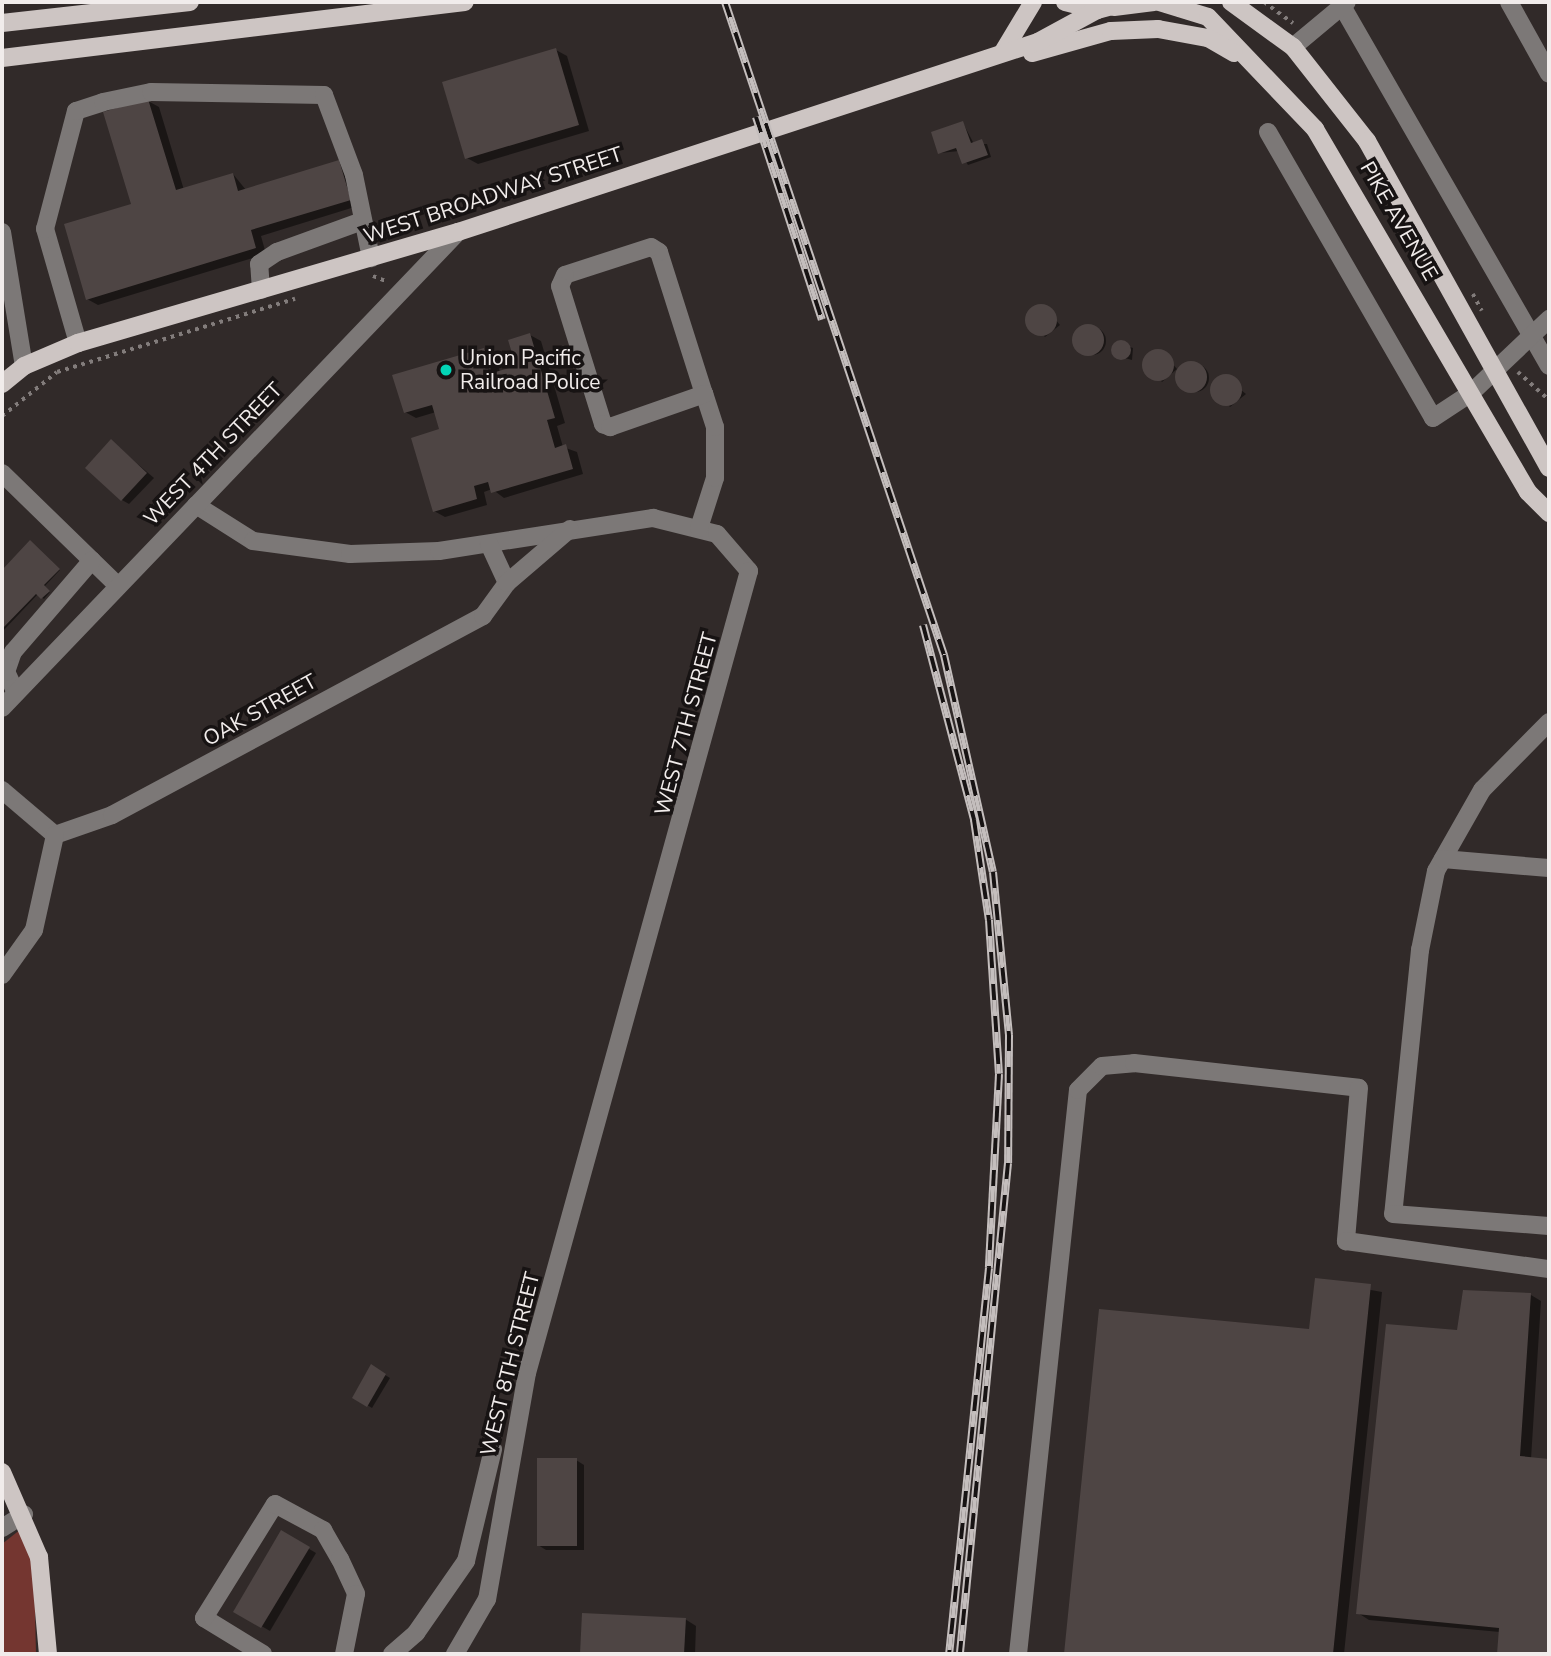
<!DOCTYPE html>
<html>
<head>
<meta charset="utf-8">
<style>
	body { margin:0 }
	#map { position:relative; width:1551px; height:1656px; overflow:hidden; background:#312a29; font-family:"Nunito Sans",sans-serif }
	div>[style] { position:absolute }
	.green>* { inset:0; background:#743630 }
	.shadow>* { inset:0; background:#0007 }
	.round { border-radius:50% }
	.building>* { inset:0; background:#4e4544 }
	.path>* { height:3.5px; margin-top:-1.75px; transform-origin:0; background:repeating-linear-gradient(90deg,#827c7b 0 3.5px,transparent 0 8.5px) }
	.minor>* { height:18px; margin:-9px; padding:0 9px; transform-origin:9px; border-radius:9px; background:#7c7877 }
	.major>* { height:18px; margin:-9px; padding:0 9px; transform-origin:9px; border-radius:9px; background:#cdc5c3 }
	.rail>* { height:8px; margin-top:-4px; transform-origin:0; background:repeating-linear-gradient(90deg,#171313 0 16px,#c4bebd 0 32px); box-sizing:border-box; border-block:2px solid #c4bebd }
	.dots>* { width:19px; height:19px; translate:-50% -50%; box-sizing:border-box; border:4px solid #171313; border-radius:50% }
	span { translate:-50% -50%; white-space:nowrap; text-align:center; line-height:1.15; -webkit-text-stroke:7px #171313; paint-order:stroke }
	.street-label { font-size:21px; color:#f1eceb }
	.poi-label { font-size:21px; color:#f1eceb }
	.left { translate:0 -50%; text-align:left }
	.frame { position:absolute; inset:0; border:4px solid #f1eceb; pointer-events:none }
</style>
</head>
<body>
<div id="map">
	<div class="green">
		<i style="clip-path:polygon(21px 1529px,34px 1570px,36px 1654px,2px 1654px,2px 1544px)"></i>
	</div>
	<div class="shadow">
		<i style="clip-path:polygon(556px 50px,567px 56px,589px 131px,478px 164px,467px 158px)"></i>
		<i style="clip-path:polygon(148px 101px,159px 107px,184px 190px,233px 174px,246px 190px,338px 161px,349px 168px,361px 205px,261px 236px,266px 254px,98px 305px,87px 299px,134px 205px)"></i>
		<i style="clip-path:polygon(963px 123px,974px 144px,987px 144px,991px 157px,968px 165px,959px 151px,940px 153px)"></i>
		<i style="clip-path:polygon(1045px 307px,1060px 325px,1045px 337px,1027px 318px)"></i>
		<i class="round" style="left:1078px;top:327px;width:28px;height:28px"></i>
		<i style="clip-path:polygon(530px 335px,541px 341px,565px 423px,557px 426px,563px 447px,577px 452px,583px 474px,504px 498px,492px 489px,484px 492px,487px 505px,445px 517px,434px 511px,441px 430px,436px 412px,416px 418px,405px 412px,484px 349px,495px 356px,500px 372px,518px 367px)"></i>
		<i style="clip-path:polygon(1117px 343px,1133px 348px,1132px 360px,1114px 355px)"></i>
		<i style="clip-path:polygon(1162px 352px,1177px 369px,1162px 382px,1145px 363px)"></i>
		<i class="round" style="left:1181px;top:364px;width:28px;height:28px"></i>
		<i style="clip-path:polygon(1225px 377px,1246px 394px,1230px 407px,1213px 388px)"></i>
		<i style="clip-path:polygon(112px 442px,154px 478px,129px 504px,122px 500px)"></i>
		<i style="clip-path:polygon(31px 543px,60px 570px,44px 587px,50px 592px,44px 599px,38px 594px,2px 632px,2px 573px)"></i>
		<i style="clip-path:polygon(1316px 1280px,1382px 1292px,1344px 1654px,1065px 1654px,1101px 1310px,1311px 1331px)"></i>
		<i style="clip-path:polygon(1531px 1295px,1541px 1301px,1531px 1459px,1549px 1461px,1549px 1654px,1498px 1654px,1500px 1632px,1369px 1620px,1358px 1613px,1458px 1332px)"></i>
		<i style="clip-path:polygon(372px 1367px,390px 1378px,372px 1408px,354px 1397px)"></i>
		<i style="clip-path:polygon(576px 1460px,584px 1465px,584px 1550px,546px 1550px,538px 1545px)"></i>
		<i style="clip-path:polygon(282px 1533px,316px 1553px,270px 1631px,235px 1611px)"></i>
		<i style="clip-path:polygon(584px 1615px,685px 1619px,696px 1626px,695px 1654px,582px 1654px)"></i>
	</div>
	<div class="building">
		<i style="clip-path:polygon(556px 48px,579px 125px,465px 159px,442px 82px)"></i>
		<i style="clip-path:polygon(148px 99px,176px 190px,233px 173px,238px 191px,339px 160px,351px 200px,251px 230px,256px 248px,86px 300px,64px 224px,131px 204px,103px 112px)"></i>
		<i style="clip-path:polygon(963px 121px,971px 143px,982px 139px,988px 155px,962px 164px,956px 148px,938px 154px,931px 132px)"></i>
		<i class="round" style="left:1025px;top:304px;width:32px;height:32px"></i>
		<i class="round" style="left:1072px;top:324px;width:32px;height:32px"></i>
		<i style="clip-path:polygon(530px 333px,555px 418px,547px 420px,555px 448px,566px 444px,573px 469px,491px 493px,488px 482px,474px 486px,477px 499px,433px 512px,411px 438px,439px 429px,432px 405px,404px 413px,392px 375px,484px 348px,492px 373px,516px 366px,508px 340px)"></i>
		<i class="round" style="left:1111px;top:340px;width:20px;height:20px"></i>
		<i class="round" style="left:1142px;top:349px;width:32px;height:32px"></i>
		<i class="round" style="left:1175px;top:361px;width:32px;height:32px"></i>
		<i class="round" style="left:1210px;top:374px;width:32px;height:32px"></i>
		<i style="clip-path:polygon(111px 439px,147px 473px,121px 501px,85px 468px)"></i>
		<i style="clip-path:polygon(30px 540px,60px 569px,44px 585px,50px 591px,41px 599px,36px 594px,2px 629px,2px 570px)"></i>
		<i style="clip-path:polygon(1315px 1278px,1371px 1284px,1333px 1654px,1064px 1654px,1099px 1309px,1309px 1329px)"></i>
		<i style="clip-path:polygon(1463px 1290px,1531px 1293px,1520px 1456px,1549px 1459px,1549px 1654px,1497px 1654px,1499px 1628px,1356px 1614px,1386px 1324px,1457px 1330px)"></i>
		<i style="clip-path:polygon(371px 1364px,386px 1374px,367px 1407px,352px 1398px)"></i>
		<i style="clip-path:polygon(537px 1458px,577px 1458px,577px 1546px,537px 1546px)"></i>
		<i style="clip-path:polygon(281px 1530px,310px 1547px,261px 1628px,233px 1612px)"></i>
		<i style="clip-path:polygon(582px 1613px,686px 1618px,684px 1654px,580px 1654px)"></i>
	</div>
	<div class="path">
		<i style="left:1264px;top:2px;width:36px;rotate:36deg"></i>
		<i style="left:373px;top:276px;width:16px;rotate:22deg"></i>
		<i style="left:1473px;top:294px;width:19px;rotate:62deg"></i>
		<i style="left:1518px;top:372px;width:42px;rotate:42.1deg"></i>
		<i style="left:2px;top:416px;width:70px;rotate:-38.7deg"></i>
		<i style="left:57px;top:372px;width:249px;rotate:-17.1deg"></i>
	</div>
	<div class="minor">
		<i style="left:1509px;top:2px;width:82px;rotate:60.9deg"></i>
		<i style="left:1342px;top:6px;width:415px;rotate:60.1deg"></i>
		<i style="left:1293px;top:47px;width:70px;rotate:-39.8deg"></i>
		<i style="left:1268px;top:132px;width:330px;rotate:60deg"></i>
		<i style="left:1433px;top:418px;width:45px;rotate:-33.3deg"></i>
		<i style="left:1471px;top:393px;width:108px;rotate:-43.5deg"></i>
		<i style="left:2px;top:232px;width:136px;rotate:80.7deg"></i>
		<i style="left:261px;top:290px;width:26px;rotate:-94deg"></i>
		<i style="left:259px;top:264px;width:22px;rotate:-34deg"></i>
		<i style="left:277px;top:252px;width:90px;rotate:-20deg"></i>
		<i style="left:78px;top:343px;width:119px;rotate:-106.1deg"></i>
		<i style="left:45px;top:229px;width:122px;rotate:-75.3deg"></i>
		<i style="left:76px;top:111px;width:28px;rotate:-18deg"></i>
		<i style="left:103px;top:102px;width:49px;rotate:-11.8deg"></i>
		<i style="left:151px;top:92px;width:173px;rotate:1deg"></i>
		<i style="left:324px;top:95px;width:85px;rotate:69.4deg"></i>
		<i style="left:354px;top:175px;width:85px;rotate:78.4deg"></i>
		<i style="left:2px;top:473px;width:162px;rotate:44.2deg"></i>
		<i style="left:196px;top:505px;width:67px;rotate:32.3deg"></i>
		<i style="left:253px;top:541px;width:98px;rotate:7.6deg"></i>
		<i style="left:350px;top:554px;width:89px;rotate:-1.9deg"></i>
		<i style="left:439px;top:551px;width:217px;rotate:-8.8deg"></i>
		<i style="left:653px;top:518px;width:66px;rotate:14deg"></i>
		<i style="left:717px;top:534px;width:49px;rotate:49.1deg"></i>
		<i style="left:749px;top:571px;width:832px;rotate:105.47deg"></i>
		<i style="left:527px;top:1373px;width:230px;rotate:100deg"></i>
		<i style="left:487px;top:1599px;width:64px;rotate:120.2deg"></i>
		<i style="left:699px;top:528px;width:52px;rotate:-72.3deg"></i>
		<i style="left:715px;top:478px;width:51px;rotate:-90deg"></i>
		<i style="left:715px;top:427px;width:35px;rotate:-108deg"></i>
		<i style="left:704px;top:394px;width:149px;rotate:-107.6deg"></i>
		<i style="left:659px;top:252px;width:9px;rotate:-148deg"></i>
		<i style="left:651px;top:247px;width:90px;rotate:162deg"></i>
		<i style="left:565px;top:275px;width:12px;rotate:114deg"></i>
		<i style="left:560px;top:286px;width:145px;rotate:72.7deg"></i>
		<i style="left:603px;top:424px;width:8px;rotate:23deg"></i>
		<i style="left:610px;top:427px;width:100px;rotate:-19.3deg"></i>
		<i style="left:489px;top:544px;width:43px;rotate:65.2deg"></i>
		<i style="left:16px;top:693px;width:23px;rotate:-115deg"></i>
		<i style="left:6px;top:672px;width:21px;rotate:-71deg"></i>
		<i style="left:13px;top:652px;width:121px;rotate:-49.3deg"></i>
		<i style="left:2px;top:708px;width:659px;rotate:-46.23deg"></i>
		<i style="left:1549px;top:722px;width:95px;rotate:134.6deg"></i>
		<i style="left:1482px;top:790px;width:93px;rotate:119.6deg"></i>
		<i style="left:1436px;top:871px;width:81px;rotate:101.4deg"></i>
		<i style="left:1420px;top:950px;width:265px;rotate:95.8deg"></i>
		<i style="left:1393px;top:1214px;width:156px;rotate:4.4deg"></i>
		<i style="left:2px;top:790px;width:70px;rotate:40.3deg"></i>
		<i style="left:55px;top:835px;width:60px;rotate:-19.3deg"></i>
		<i style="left:112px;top:815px;width:421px;rotate:-28.2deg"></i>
		<i style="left:483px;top:616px;width:41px;rotate:-54deg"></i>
		<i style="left:507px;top:583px;width:83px;rotate:-40.6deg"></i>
		<i style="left:1443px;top:859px;width:106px;rotate:4.9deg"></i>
		<i style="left:2px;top:975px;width:55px;rotate:-54.6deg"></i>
		<i style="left:34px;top:930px;width:97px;rotate:-77.5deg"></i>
		<i style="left:2px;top:1528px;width:26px;rotate:-32deg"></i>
		<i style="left:263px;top:1654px;width:69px;rotate:-148.6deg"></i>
		<i style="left:204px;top:1618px;width:134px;rotate:-58.1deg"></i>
		<i style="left:275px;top:1504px;width:55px;rotate:28.4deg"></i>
		<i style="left:323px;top:1530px;width:34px;rotate:60deg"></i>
		<i style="left:340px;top:1559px;width:38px;rotate:65deg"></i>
		<i style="left:356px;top:1594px;width:61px;rotate:101.3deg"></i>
		<i style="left:392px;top:1654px;width:32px;rotate:-41deg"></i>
		<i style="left:416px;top:1633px;width:88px;rotate:-55.2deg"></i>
		<i style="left:466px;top:1561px;width:115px;rotate:-76.4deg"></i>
		<i style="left:1018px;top:1654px;width:567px;rotate:-83.93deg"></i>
		<i style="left:1078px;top:1090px;width:34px;rotate:-45deg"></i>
		<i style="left:1102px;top:1066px;width:32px;rotate:-5deg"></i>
		<i style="left:1134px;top:1063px;width:226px;rotate:6.3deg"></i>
		<i style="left:1359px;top:1088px;width:154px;rotate:94.9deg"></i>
		<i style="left:1346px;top:1241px;width:205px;rotate:7.9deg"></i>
	</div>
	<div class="major">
		<i style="left:1065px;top:2px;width:33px;rotate:14deg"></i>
		<i style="left:1097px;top:10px;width:30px;rotate:-15deg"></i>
		<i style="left:1159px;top:2px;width:51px;rotate:17deg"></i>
		<i style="left:1208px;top:17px;width:155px;rotate:46.3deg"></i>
		<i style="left:1315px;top:129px;width:421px;rotate:59.6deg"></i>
		<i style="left:1528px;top:492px;width:30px;rotate:45deg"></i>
		<i style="left:1231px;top:2px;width:77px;rotate:36deg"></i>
		<i style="left:1293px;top:47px;width:120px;rotate:51.8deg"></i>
		<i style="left:1367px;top:141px;width:374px;rotate:60.9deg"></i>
		<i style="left:1114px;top:7px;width:40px;rotate:-7.1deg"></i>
		<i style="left:2px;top:23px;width:189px;rotate:-6.4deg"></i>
		<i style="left:1003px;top:52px;width:58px;rotate:-59deg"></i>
		<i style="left:1032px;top:53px;width:82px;rotate:-15.6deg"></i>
		<i style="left:1111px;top:31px;width:47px;rotate:-2.4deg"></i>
		<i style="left:1158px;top:29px;width:51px;rotate:10.2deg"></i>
		<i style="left:1208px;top:38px;width:30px;rotate:30deg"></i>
		<i style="left:2px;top:58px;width:466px;rotate:-6.9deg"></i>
		<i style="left:2px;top:384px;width:28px;rotate:-39deg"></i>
		<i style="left:24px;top:366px;width:59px;rotate:-23.1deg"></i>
		<i style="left:78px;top:343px;width:396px;rotate:-16.3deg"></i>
		<i style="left:458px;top:232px;width:610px;rotate:-18.14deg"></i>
		<i style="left:1038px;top:42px;width:67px;rotate:-28.5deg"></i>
		<i style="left:2px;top:1472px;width:93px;rotate:66.5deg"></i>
		<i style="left:39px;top:1557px;width:97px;rotate:84.7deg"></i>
	</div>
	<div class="rail">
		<i style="left:725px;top:2px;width:689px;rotate:71.46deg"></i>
		<i style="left:944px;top:655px;width:222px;rotate:77.3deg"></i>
		<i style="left:993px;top:872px;width:164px;rotate:84.4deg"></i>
		<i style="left:1009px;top:1035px;width:128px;rotate:90.4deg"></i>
		<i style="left:1008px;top:1163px;width:493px;rotate:95.6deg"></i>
		<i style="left:756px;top:117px;width:213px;rotate:72deg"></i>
		<i style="left:923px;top:625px;width:202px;rotate:75.3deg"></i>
		<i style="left:974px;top:820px;width:101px;rotate:81.5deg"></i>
		<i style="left:989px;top:920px;width:154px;rotate:86.3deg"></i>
		<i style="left:999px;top:1074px;width:194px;rotate:93deg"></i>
		<i style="left:989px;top:1268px;width:388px;rotate:95.9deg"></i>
	</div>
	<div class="dots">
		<i style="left:446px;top:370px;background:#03d5b6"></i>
	</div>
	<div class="street-label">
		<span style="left:493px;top:195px;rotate:-18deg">WEST BROADWAY STREET</span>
		<span style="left:1399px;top:221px;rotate:60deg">PIKE AVENUE</span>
		<span style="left:213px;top:454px;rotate:-46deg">WEST 4TH STREET</span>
		<span style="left:260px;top:710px;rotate:-29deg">OAK STREET</span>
		<span style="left:686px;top:724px;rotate:-75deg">WEST 7TH STREET</span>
		<span style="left:510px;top:1364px;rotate:-76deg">WEST 8TH STREET</span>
	</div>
	<div class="poi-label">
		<span class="left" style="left:460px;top:370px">Union Pacific<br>Railroad Police</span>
	</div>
	<div class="frame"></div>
</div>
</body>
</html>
